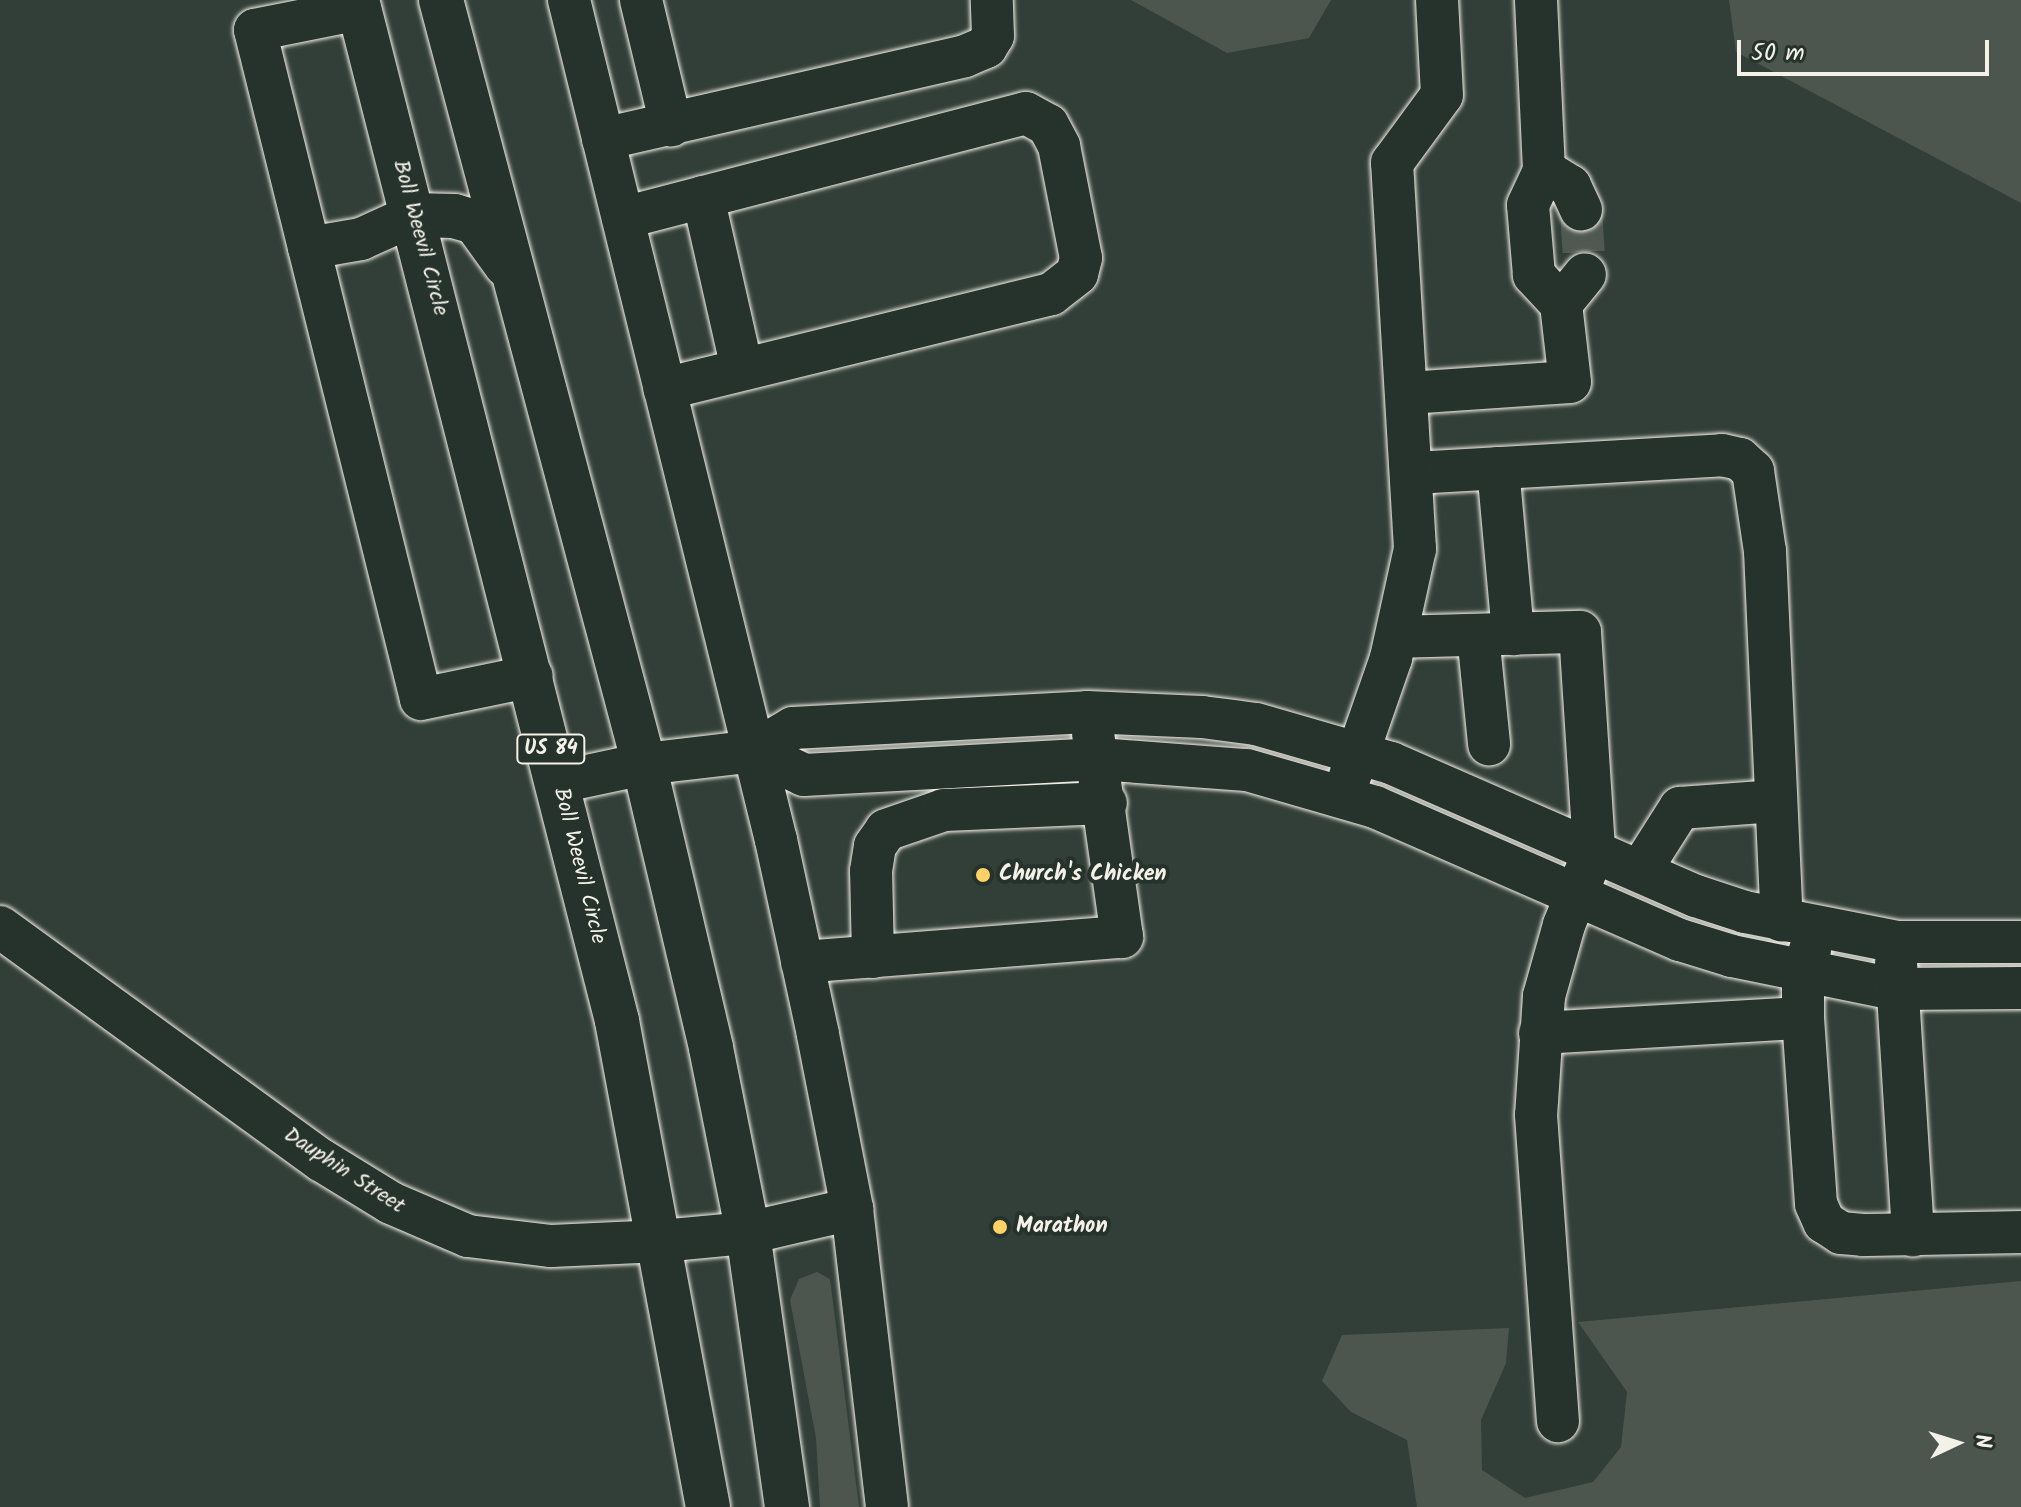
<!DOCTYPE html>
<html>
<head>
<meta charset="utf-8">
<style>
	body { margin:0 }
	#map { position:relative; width:2021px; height:1507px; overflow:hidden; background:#323e38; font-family:Kalam,sans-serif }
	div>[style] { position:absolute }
	.green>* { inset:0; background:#4c564f }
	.minor-tunnel>* { height:42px; margin-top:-21px; transform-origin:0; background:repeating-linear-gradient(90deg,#4f5952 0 42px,transparent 0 63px) }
	.roads { filter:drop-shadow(0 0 2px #f4f1e8) drop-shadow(0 0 2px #f4f1e8) }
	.minor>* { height:42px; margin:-21px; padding:0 21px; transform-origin:21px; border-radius:21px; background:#26332d }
	.highway>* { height:44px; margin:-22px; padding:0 22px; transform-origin:22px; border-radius:22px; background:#26332d }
	.dots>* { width:22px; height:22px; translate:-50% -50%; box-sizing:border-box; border:4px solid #26332d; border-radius:50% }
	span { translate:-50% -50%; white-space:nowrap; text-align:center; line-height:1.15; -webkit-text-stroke:8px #26332d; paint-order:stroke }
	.shield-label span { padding:2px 6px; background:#26332d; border:2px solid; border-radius:6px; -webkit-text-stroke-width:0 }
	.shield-label { font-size:20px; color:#f4f1e8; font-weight:700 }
	.street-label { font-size:22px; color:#f4f1e8 }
	.poi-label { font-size:22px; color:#f4f1e8; font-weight:700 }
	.left { translate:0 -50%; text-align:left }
	.north { position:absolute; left:1917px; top:1403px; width:80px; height:80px; -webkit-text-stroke:6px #26332d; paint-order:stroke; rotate:86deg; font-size:22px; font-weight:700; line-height:32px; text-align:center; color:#f4f1e8 }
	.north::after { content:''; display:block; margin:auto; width:28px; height:36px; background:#f4f1e8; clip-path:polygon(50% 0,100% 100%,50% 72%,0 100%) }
	.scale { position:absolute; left:1737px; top:40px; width:252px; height:36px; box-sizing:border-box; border:4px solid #f4f1e8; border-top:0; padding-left:10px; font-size:24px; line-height:28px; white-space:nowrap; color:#f4f1e8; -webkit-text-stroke:6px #26332d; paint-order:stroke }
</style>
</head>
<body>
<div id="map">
	<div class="green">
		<i style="clip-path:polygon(1131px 0,1331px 0,1309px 38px,1227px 53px)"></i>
		<i style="clip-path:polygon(1729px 0,2021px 0,2021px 203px,1736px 52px)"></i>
		<i style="clip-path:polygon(817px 1272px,830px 1279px,859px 1507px,820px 1507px,816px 1438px,790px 1300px,799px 1279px)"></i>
		<i style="clip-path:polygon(2021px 1281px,2021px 1507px,1417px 1507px,1407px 1440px,1351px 1412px,1322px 1381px,1342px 1335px,1509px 1328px,1506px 1363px,1481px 1420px,1482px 1470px,1525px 1498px,1593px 1482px,1621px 1447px,1627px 1392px,1578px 1322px)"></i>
	</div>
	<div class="minor-tunnel">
		<i style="left:1581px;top:210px;width:64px;rotate:86.4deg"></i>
	</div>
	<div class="roads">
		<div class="minor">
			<i style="left:569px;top:0;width:865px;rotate:76.16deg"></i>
			<i style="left:776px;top:840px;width:199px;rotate:77.8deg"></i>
			<i style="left:818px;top:1035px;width:177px;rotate:78.9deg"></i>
			<i style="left:852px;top:1209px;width:300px;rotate:83.3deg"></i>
			<i style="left:641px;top:0;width:129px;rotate:76.5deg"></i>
			<i style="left:360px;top:9px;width:107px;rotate:168.7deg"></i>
			<i style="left:255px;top:30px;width:689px;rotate:76.06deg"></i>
			<i style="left:421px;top:699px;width:113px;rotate:-11.7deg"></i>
			<i style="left:603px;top:139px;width:371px;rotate:-12.9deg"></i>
			<i style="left:965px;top:56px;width:23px;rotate:-23deg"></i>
			<i style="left:986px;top:47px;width:13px;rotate:-58deg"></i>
			<i style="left:993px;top:36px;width:36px;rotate:-92deg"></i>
			<i style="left:1544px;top:170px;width:31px;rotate:32deg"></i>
			<i style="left:1570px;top:186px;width:26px;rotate:65deg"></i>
			<i style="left:703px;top:197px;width:175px;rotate:77.2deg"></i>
			<i style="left:623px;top:218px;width:416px;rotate:-14.6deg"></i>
			<i style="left:1026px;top:113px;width:25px;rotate:29deg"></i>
			<i style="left:1048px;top:125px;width:24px;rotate:62deg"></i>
			<i style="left:1059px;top:146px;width:114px;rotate:78.9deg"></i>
			<i style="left:1081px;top:258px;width:16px;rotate:104deg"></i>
			<i style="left:1077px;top:274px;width:33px;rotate:142deg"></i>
			<i style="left:1051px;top:294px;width:398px;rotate:166.2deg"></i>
			<i style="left:309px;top:248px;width:53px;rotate:-9.8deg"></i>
			<i style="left:361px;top:239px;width:58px;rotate:-24.4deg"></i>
			<i style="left:1561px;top:304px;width:38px;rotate:-51deg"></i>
			<i style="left:1408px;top:393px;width:162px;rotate:-3.9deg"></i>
			<i style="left:1570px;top:382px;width:79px;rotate:-96.6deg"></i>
			<i style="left:1561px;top:304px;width:40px;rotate:-133deg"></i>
			<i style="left:1534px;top:275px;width:70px;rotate:-94.9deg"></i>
			<i style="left:1528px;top:205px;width:38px;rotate:-65deg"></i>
			<i style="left:1544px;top:170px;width:170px;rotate:-92.7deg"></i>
			<i style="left:1498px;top:468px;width:167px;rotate:84.8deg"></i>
			<i style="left:1414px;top:473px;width:309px;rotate:-3.3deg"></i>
			<i style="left:1722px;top:455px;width:18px;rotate:13deg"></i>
			<i style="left:1740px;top:459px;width:18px;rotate:43deg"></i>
			<i style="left:1753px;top:471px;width:81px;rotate:81.5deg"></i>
			<i style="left:1765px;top:551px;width:370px;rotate:87.4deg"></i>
			<i style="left:1478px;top:635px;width:110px;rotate:84.2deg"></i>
			<i style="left:1397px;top:637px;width:183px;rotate:-1.6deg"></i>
			<i style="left:1580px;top:632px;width:219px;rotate:86.3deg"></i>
			<i style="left:1594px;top:851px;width:80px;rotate:112.1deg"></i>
			<i style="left:1564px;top:925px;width:74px;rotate:105.7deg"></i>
			<i style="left:1544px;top:996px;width:119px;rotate:93.8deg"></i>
			<i style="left:1536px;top:1115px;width:307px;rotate:85.9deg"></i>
			<i style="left:754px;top:751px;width:55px;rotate:25.6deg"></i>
			<i style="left:804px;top:775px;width:295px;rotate:-3.1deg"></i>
			<i style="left:1099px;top:759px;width:148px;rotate:4.3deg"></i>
			<i style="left:1247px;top:770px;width:133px;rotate:16.1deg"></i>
			<i style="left:1375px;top:807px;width:333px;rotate:23.6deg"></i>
			<i style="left:1680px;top:940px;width:54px;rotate:17.1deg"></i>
			<i style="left:1732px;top:956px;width:165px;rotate:11.5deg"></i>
			<i style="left:1894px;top:989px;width:127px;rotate:-0.5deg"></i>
			<i style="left:1350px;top:776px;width:125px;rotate:-70.8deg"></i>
			<i style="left:1391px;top:658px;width:112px;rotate:-77.6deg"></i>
			<i style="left:1415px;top:549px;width:387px;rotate:-93.4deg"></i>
			<i style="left:1392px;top:163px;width:84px;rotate:-53.7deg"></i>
			<i style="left:1442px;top:95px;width:95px;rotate:-93deg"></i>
			<i style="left:559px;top:782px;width:87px;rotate:-12deg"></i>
			<i style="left:644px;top:764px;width:111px;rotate:-6.7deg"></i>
			<i style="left:754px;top:751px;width:45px;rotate:-30.5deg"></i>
			<i style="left:793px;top:728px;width:294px;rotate:-3.1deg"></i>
			<i style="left:1087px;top:712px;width:115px;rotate:2.5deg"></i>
			<i style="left:1202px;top:717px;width:54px;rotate:7.4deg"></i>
			<i style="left:1256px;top:724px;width:141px;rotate:16.1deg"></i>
			<i style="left:1391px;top:763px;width:333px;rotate:23.6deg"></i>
			<i style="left:1696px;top:896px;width:52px;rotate:18.1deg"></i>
			<i style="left:1745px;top:912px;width:156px;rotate:11.1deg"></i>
			<i style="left:1898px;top:942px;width:123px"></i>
			<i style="left:1640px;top:871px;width:75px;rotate:-57.6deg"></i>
			<i style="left:1680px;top:808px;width:96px;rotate:-4.2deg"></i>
			<i style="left:0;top:927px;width:397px;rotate:36deg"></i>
			<i style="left:321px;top:1160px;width:82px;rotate:31.6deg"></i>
			<i style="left:391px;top:1203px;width:84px;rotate:23.2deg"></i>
			<i style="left:468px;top:1236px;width:84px;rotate:6.9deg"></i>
			<i style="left:551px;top:1246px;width:110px;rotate:-2.6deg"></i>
			<i style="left:661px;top:1241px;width:87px;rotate:-5.3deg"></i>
			<i style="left:748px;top:1233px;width:107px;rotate:-13deg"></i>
			<i style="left:1810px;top:950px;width:25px;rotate:106deg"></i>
			<i style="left:1803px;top:974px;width:44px;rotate:90deg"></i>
			<i style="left:1803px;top:1018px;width:186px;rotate:86deg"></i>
			<i style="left:1816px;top:1204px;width:20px;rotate:66deg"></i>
			<i style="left:1824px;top:1222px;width:20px;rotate:33deg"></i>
			<i style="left:1841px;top:1233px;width:22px;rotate:5deg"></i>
			<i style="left:1863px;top:1235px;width:158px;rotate:-1.1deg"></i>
			<i style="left:873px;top:957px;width:86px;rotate:-91.3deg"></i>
			<i style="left:871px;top:871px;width:25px;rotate:-81deg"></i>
			<i style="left:875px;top:846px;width:19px;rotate:-55deg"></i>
			<i style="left:886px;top:830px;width:61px;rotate:-19deg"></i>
			<i style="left:944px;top:810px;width:162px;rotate:-2.5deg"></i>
			<i style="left:802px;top:962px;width:321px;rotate:-4.5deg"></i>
			<i style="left:1122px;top:937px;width:206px;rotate:-98.1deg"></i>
			<i style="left:1896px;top:963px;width:273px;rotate:86.4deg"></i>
			<i style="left:1540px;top:1033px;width:263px;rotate:-3.3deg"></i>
		</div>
		<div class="highway">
			<i style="left:357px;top:0;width:1054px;rotate:75.71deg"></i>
			<i style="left:617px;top:1021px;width:494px;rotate:79.4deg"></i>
			<i style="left:441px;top:0;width:791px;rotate:75.12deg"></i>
			<i style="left:644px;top:764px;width:292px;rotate:76.7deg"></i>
			<i style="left:711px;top:1048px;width:189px;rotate:78.7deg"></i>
			<i style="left:748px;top:1233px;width:277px;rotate:81.9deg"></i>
			<i style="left:414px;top:215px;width:40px;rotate:1.4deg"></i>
			<i style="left:454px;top:216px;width:22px;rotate:16deg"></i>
			<i style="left:475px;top:222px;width:53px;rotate:54.2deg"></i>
		</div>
	</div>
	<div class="dots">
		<i style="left:983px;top:875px;background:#ffd166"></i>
		<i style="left:1000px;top:1227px;background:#ffd166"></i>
	</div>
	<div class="shield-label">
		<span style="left:551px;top:749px">US 84</span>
	</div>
	<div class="street-label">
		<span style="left:420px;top:238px;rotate:75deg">Boll Weevil Circle</span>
		<span style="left:579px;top:866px;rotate:76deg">Boll Weevil Circle</span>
		<span style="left:344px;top:1171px;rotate:33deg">Dauphin Street</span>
	</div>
	<div class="poi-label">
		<span class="left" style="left:999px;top:875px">Church's Chicken</span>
		<span class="left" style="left:1016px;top:1227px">Marathon</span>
	</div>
	<div class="north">N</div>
	<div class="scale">50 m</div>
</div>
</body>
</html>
